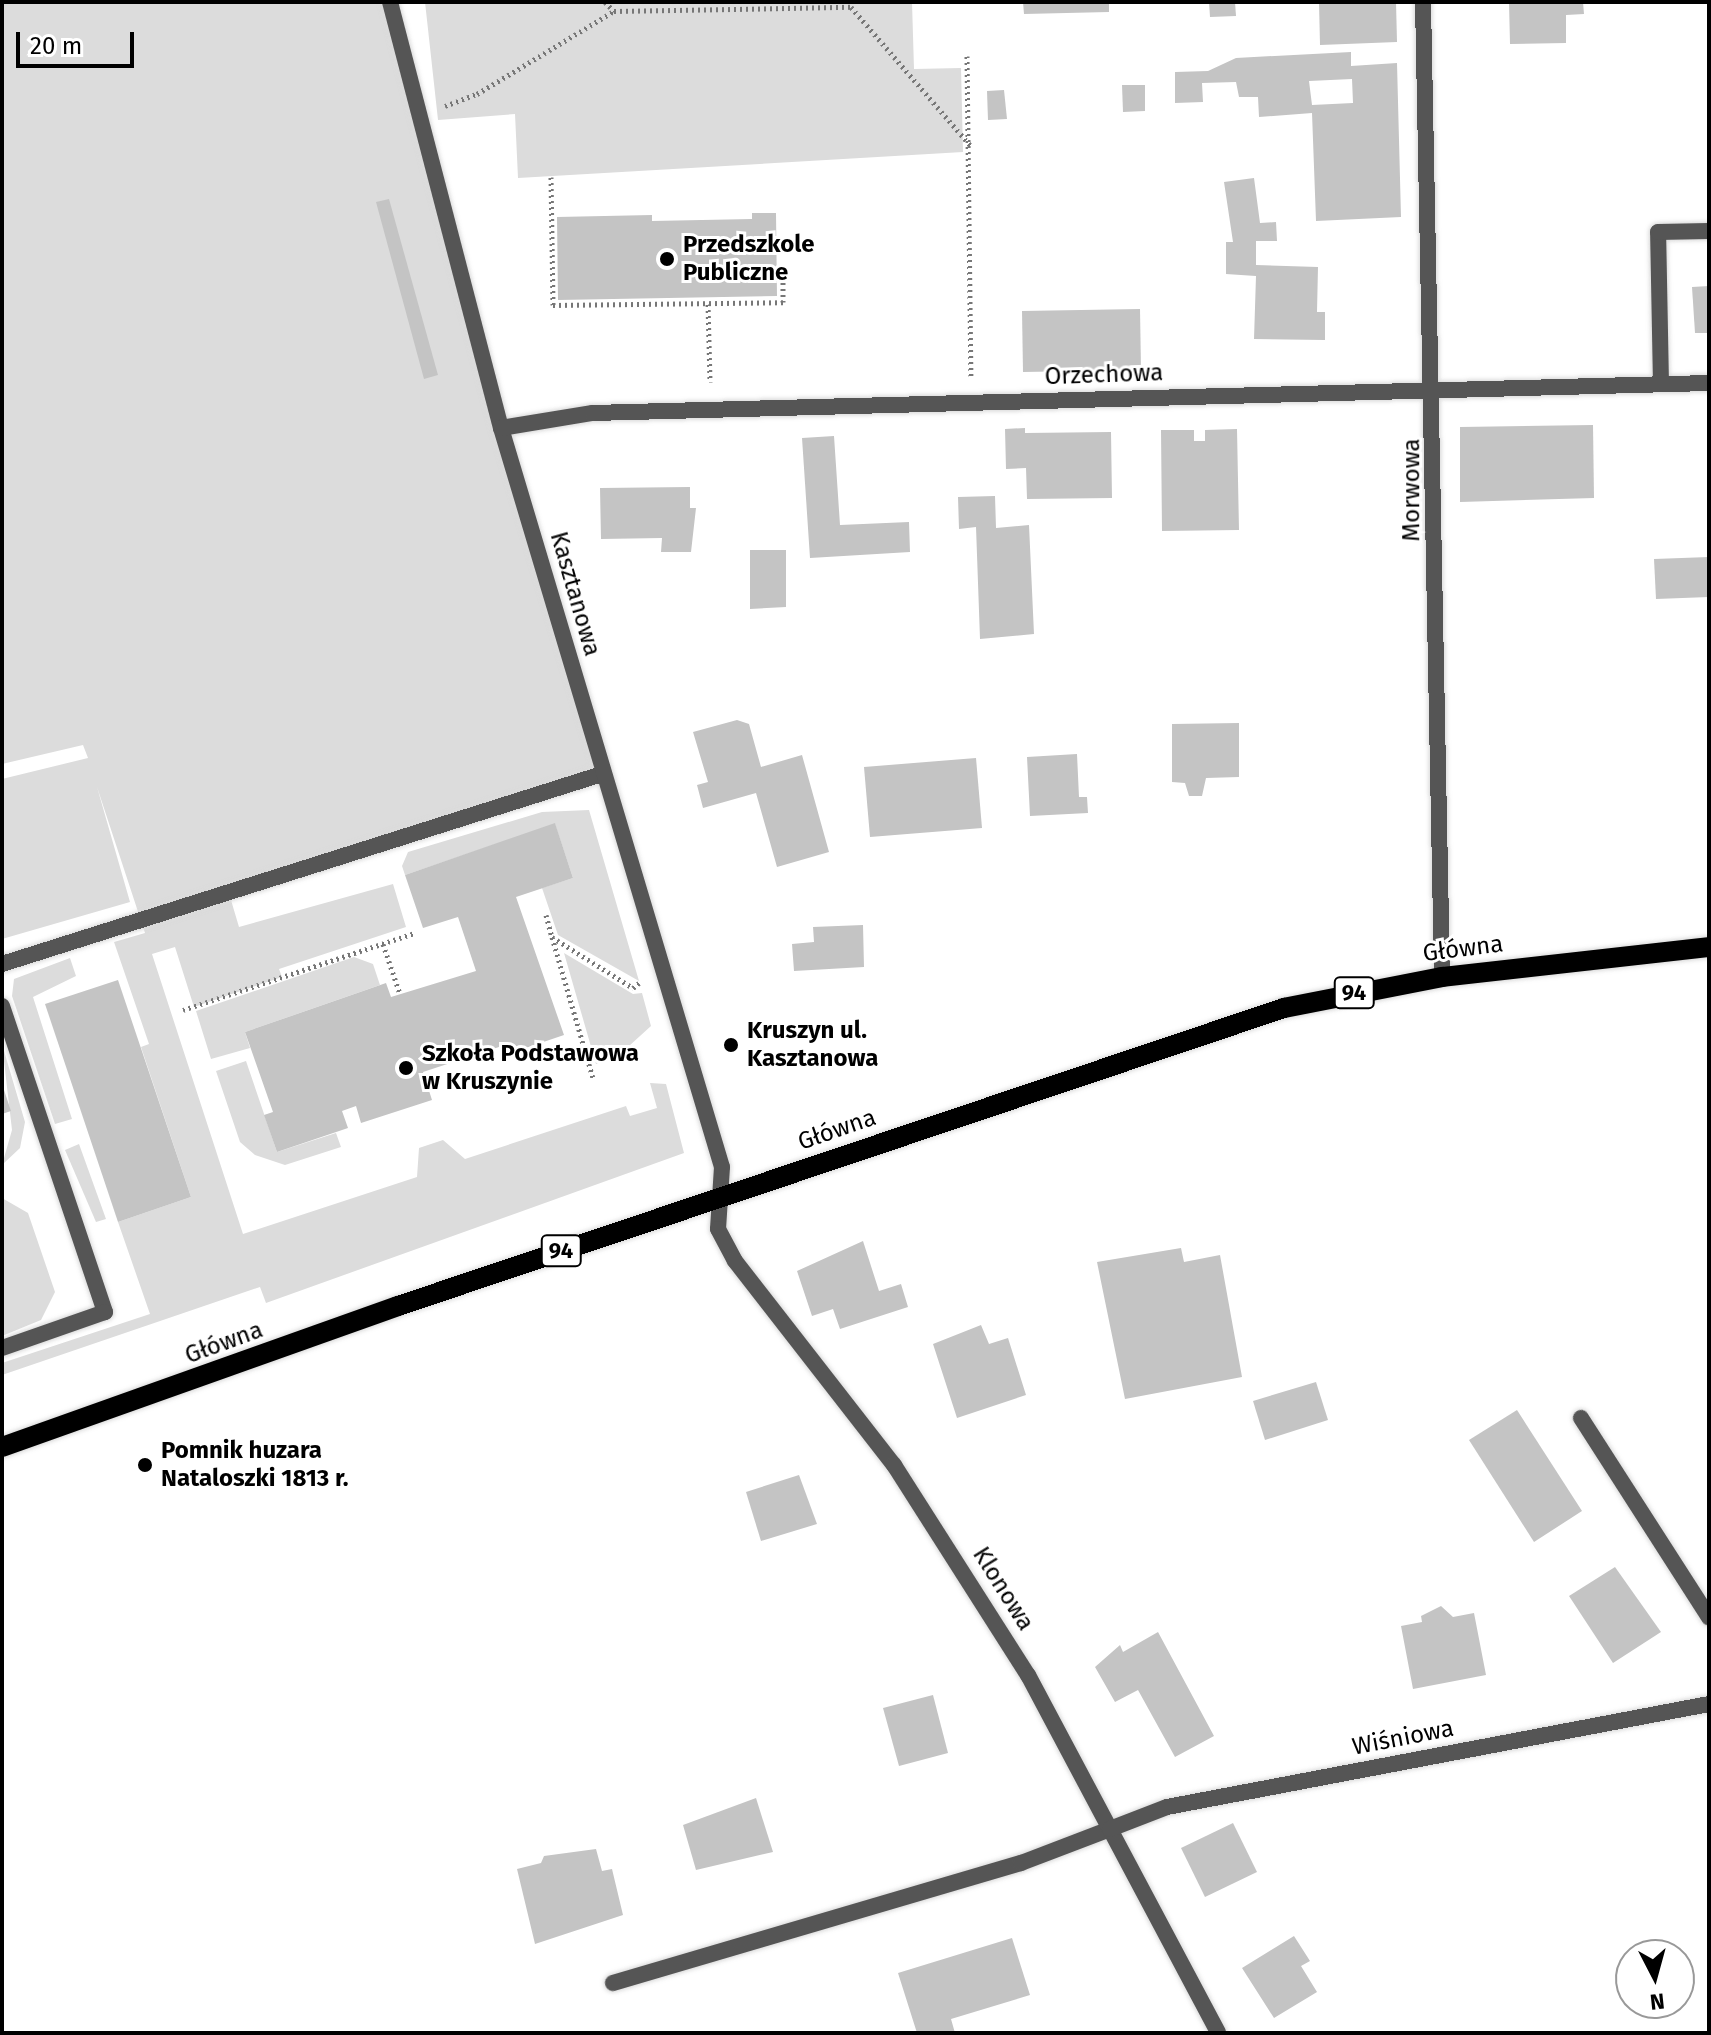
<!DOCTYPE html>
<html>
<head>
<meta charset="utf-8">
<style>
	body { margin:0 }
	#map { position:relative; width:1711px; height:2035px; overflow:hidden; background:#fff; font-family:"Fira Sans",sans-serif }
	div>[style] { position:absolute }
	.green>* { inset:0; background:#dcdcdc }
	.building>* { inset:0; background:#c4c4c4 }
	.path>* { height:5px; margin-top:-2.5px; transform-origin:0; background:repeating-linear-gradient(90deg,#777 0 2px,transparent 0 6px) }
	.roads { filter:drop-shadow(0 0 2px #dbdbdb) drop-shadow(0 0 2px #dbdbdb) }
	.service>* { height:16px; margin:-8px; padding:0 8px; transform-origin:8px; border-radius:8px; background:#555 }
	.minor>* { height:16px; margin:-8px; padding:0 8px; transform-origin:8px; border-radius:8px; background:#555 }
	.primary>* { height:20px; margin:-10px; padding:0 10px; transform-origin:10px; border-radius:10px; background:#000 }
	.dots>* { width:22px; height:22px; translate:-50% -50%; box-sizing:border-box; border:4px solid #fff; border-radius:50% }
	span { translate:-50% -50%; white-space:nowrap; text-align:center; line-height:1.15; -webkit-text-stroke:6px #fff; paint-order:stroke }
	.shield-label span { padding:2px 6px; background:#fff; border:2px solid; border-radius:6px; -webkit-text-stroke-width:0 }
	.shield-label { font-size:22px; color:#000; font-weight:700 }
	.poi-label { font-size:24px; color:#000; font-weight:700 }
	.left { translate:0 -50%; text-align:left }
	.street-label { font-size:24px; color:#000 }
	.frame { position:absolute; inset:0; border:4px solid #000; pointer-events:none }
	.north { position:absolute; left:1615px; top:1939px; width:80px; height:80px; box-sizing:border-box; background:#fff; border:2px solid #999; border-radius:50%; rotate:174deg; font-size:22px; font-weight:700; line-height:32px; text-align:center; color:#000 }
	.north::after { content:''; display:block; margin:auto; width:28px; height:36px; background:#000; clip-path:polygon(50% 0,100% 100%,50% 72%,0 100%) }
	.scale { position:absolute; left:16px; top:32px; width:118px; height:36px; box-sizing:border-box; border:4px solid #000; border-top:0; padding-left:10px; font-size:24px; line-height:28px; white-space:nowrap; color:#000; -webkit-text-stroke:6px #fff; paint-order:stroke }
</style>
</head>
<body>
<div id="map">
	<div class="green">
		<i style="clip-path:polygon(2px 2px,390px 2px,602px 774px,228px 890px,239px 927px,393px 884px,406px 927px,279px 969px,282px 977px,194px 1007px,175px 947px,152px 954px,243px 1234px,417px 1177px,419px 1148px,443px 1140px,465px 1159px,626px 1106px,630px 1116px,657px 1108px,650px 1083px,666px 1084px,684px 1153px,266px 1303px,260px 1287px,2px 1375px,2px 1363px,150px 1314px,118px 1222px,191px 1197px,141px 1047px,149px 1044px,114px 942px,145px 933px,97px 787px,130px 902px,2px 939px,2px 779px,88px 758px,83px 745px,2px 764px)"></i>
		<i style="clip-path:polygon(425px 2px,912px 2px,914px 69px,961px 68px,963px 152px,518px 178px,515px 114px,438px 120px)"></i>
		<i style="clip-path:polygon(589px 810px,639px 981px,558px 935px,542px 888px,573px 878px,555px 824px,405px 875px,402px 866px,408px 852px,542px 812px)"></i>
		<i style="clip-path:polygon(564px 953px,633px 994px,642px 993px,651px 1026px,618px 1056px,596px 1064px)"></i>
		<i style="clip-path:polygon(354px 957px,373px 964px,380px 985px,245px 1032px,250px 1048px,211px 1059px,196px 1011px)"></i>
		<i style="clip-path:polygon(70px 958px,76px 976px,33px 997px,72px 1119px,55px 1124px,12px 996px,14px 979px)"></i>
		<i style="clip-path:polygon(2px 1044px,25px 1122px,20px 1148px,2px 1165px,12px 1130px)"></i>
		<i style="clip-path:polygon(246px 1061px,277px 1152px,336px 1133px,341px 1147px,285px 1165px,255px 1155px,240px 1142px,216px 1071px)"></i>
		<i style="clip-path:polygon(79px 1144px,106px 1219px,96px 1222px,65px 1150px)"></i>
		<i style="clip-path:polygon(2px 1198px,28px 1213px,55px 1292px,41px 1320px,2px 1336px)"></i>
	</div>
	<div class="building">
		<i style="clip-path:polygon(1023px 2px,1109px 2px,1109px 12px,1024px 14px)"></i>
		<i style="clip-path:polygon(1209px 2px,1235px 2px,1236px 16px,1210px 17px)"></i>
		<i style="clip-path:polygon(1319px 2px,1396px 2px,1397px 42px,1320px 45px)"></i>
		<i style="clip-path:polygon(1509px 2px,1583px 2px,1584px 14px,1566px 15px,1566px 43px,1510px 44px)"></i>
		<i style="clip-path:polygon(evenodd,1351px 52px,1351px 66px,1397px 63px,1401px 217px,1316px 221px,1312px 113px,1259px 117px,1258px 97px,1239px 97px,1236px 82px,1202px 83px,1203px 102px,1175px 103px,1175px 72px,1208px 71px,1236px 58px,1351px 52px,1352px 79px,1353px 103px,1312px 105px,1309px 81px,1352px 79px)"></i>
		<i style="clip-path:polygon(1122px 85px,1145px 85px,1145px 111px,1123px 112px)"></i>
		<i style="clip-path:polygon(1004px 90px,1007px 119px,988px 120px,987px 91px)"></i>
		<i style="clip-path:polygon(1254px 178px,1260px 223px,1276px 222px,1277px 241px,1256px 241px,1256px 265px,1318px 267px,1317px 312px,1325px 312px,1325px 340px,1254px 339px,1256px 276px,1226px 274px,1226px 242px,1233px 242px,1224px 182px)"></i>
		<i style="clip-path:polygon(389px 199px,438px 375px,424px 379px,376px 202px)"></i>
		<i style="clip-path:polygon(752px 213px,776px 213px,777px 296px,558px 300px,557px 217px,652px 215px,652px 221px,752px 219px)"></i>
		<i style="clip-path:polygon(1709px 286px,1709px 333px,1695px 333px,1692px 287px)"></i>
		<i style="clip-path:polygon(1140px 309px,1141px 370px,1023px 372px,1022px 311px)"></i>
		<i style="clip-path:polygon(1593px 425px,1594px 498px,1460px 502px,1460px 427px)"></i>
		<i style="clip-path:polygon(1025px 428px,1025px 433px,1111px 432px,1112px 498px,1027px 499px,1026px 468px,1006px 469px,1005px 429px)"></i>
		<i style="clip-path:polygon(1237px 429px,1239px 530px,1162px 531px,1161px 430px,1194px 430px,1194px 441px,1205px 441px,1205px 430px)"></i>
		<i style="clip-path:polygon(834px 436px,840px 525px,909px 522px,910px 552px,810px 558px,802px 438px)"></i>
		<i style="clip-path:polygon(690px 487px,690px 508px,696px 508px,691px 552px,661px 552px,662px 538px,601px 539px,600px 488px)"></i>
		<i style="clip-path:polygon(995px 496px,996px 528px,1029px 525px,1034px 634px,980px 639px,976px 527px,959px 529px,958px 497px)"></i>
		<i style="clip-path:polygon(750px 550px,786px 550px,786px 607px,750px 609px)"></i>
		<i style="clip-path:polygon(1709px 557px,1709px 597px,1656px 599px,1654px 559px)"></i>
		<i style="clip-path:polygon(737px 720px,749px 724px,761px 767px,802px 755px,829px 852px,777px 867px,756px 793px,703px 808px,697px 785px,708px 782px,693px 732px)"></i>
		<i style="clip-path:polygon(1239px 723px,1239px 777px,1206px 778px,1202px 796px,1189px 796px,1185px 783px,1172px 782px,1172px 724px)"></i>
		<i style="clip-path:polygon(1077px 754px,1079px 797px,1087px 797px,1088px 813px,1030px 816px,1027px 757px)"></i>
		<i style="clip-path:polygon(976px 758px,982px 828px,870px 837px,864px 767px)"></i>
		<i style="clip-path:polygon(555px 823px,573px 878px,516px 897px,564px 1035px,505px 1055px,502px 1046px,423px 1072px,432px 1100px,361px 1123px,356px 1106px,342px 1111px,348px 1128px,277px 1152px,264px 1115px,273px 1112px,245px 1032px,386px 983px,391px 997px,476px 971px,458px 917px,423px 928px,405px 875px)"></i>
		<i style="clip-path:polygon(863px 925px,864px 967px,794px 971px,792px 944px,814px 942px,813px 927px)"></i>
		<i style="clip-path:polygon(118px 980px,191px 1197px,118px 1222px,45px 1004px)"></i>
		<i style="clip-path:polygon(2px 1084px,11px 1111px,2px 1114px)"></i>
		<i style="clip-path:polygon(863px 1241px,879px 1291px,901px 1284px,908px 1307px,840px 1329px,833px 1309px,812px 1316px,797px 1271px)"></i>
		<i style="clip-path:polygon(1181px 1248px,1184px 1262px,1220px 1255px,1242px 1377px,1125px 1399px,1097px 1262px)"></i>
		<i style="clip-path:polygon(981px 1325px,989px 1344px,1008px 1338px,1026px 1395px,957px 1418px,933px 1344px)"></i>
		<i style="clip-path:polygon(1316px 1382px,1328px 1420px,1265px 1440px,1253px 1401px)"></i>
		<i style="clip-path:polygon(1517px 1410px,1582px 1511px,1534px 1542px,1469px 1440px)"></i>
		<i style="clip-path:polygon(799px 1475px,817px 1524px,761px 1541px,746px 1492px)"></i>
		<i style="clip-path:polygon(1615px 1567px,1661px 1632px,1613px 1663px,1569px 1596px)"></i>
		<i style="clip-path:polygon(1441px 1606px,1453px 1617px,1474px 1613px,1486px 1675px,1413px 1689px,1401px 1626px,1422px 1622px,1421px 1616px)"></i>
		<i style="clip-path:polygon(1158px 1632px,1214px 1736px,1175px 1757px,1138px 1690px,1115px 1702px,1095px 1667px,1120px 1645px,1123px 1652px)"></i>
		<i style="clip-path:polygon(933px 1695px,948px 1753px,899px 1766px,883px 1708px)"></i>
		<i style="clip-path:polygon(756px 1798px,773px 1852px,696px 1870px,683px 1825px)"></i>
		<i style="clip-path:polygon(1233px 1823px,1257px 1872px,1205px 1897px,1181px 1848px)"></i>
		<i style="clip-path:polygon(596px 1849px,602px 1871px,612px 1869px,623px 1915px,535px 1944px,517px 1869px,541px 1863px,544px 1856px)"></i>
		<i style="clip-path:polygon(1294px 1936px,1310px 1961px,1301px 1966px,1317px 1992px,1274px 2018px,1242px 1968px)"></i>
		<i style="clip-path:polygon(1012px 1938px,1030px 1995px,951px 2019px,955px 2033px,917px 2033px,898px 1973px)"></i>
	</div>
	<div class="path">
		<i style="left:605px;top:2px;width:13px;rotate:45deg"></i>
		<i style="left:967px;top:56px;width:320px;rotate:89.3deg"></i>
		<i style="left:445px;top:106px;width:34px;rotate:-21deg"></i>
		<i style="left:477px;top:94px;width:160px;rotate:-31.2deg"></i>
		<i style="left:614px;top:11px;width:237px;rotate:-1deg"></i>
		<i style="left:851px;top:7px;width:184px;rotate:49.2deg"></i>
		<i style="left:551px;top:177px;width:128px;rotate:89.1deg"></i>
		<i style="left:553px;top:305px;width:230px;rotate:-0.7deg"></i>
		<i style="left:783px;top:302px;width:32px;rotate:-90deg"></i>
		<i style="left:708px;top:304px;width:78px;rotate:88.5deg"></i>
		<i style="left:546px;top:915px;width:23px;rotate:75deg"></i>
		<i style="left:552px;top:937px;width:96px;rotate:32.2deg"></i>
		<i style="left:633px;top:988px;width:8px;rotate:-40deg"></i>
		<i style="left:552px;top:937px;width:147px;rotate:73.8deg"></i>
		<i style="left:383px;top:944px;width:53px;rotate:71.2deg"></i>
		<i style="left:183px;top:1010px;width:243px;rotate:-18.4deg"></i>
	</div>
	<div class="roads">
		<div class="service">
			<i style="left:1661px;top:384px;width:152px;rotate:-91.1deg"></i>
			<i style="left:1658px;top:232px;width:51px;rotate:-1.1deg"></i>
			<i style="left:2px;top:964px;width:629px;rotate:-17.57deg"></i>
			<i style="left:2px;top:1006px;width:323px;rotate:71.4deg"></i>
			<i style="left:105px;top:1312px;width:109px;rotate:160.7deg"></i>
			<i style="left:1581px;top:1418px;width:237px;rotate:57.3deg"></i>
			<i style="left:613px;top:1983px;width:425px;rotate:-16.4deg"></i>
			<i style="left:1021px;top:1863px;width:95px;rotate:-20.9deg"></i>
		</div>
		<div class="minor">
			<i style="left:390px;top:2px;width:440px;rotate:75.4deg"></i>
			<i style="left:501px;top:428px;width:771px;rotate:73.35deg"></i>
			<i style="left:722px;top:1167px;width:62px;rotate:93.7deg"></i>
			<i style="left:718px;top:1229px;width:36px;rotate:62deg"></i>
			<i style="left:735px;top:1261px;width:259px;rotate:52.1deg"></i>
			<i style="left:894px;top:1465px;width:249px;rotate:57.5deg"></i>
			<i style="left:1028px;top:1675px;width:405px;rotate:62deg"></i>
			<i style="left:1423px;top:2px;width:975px;rotate:88.88deg"></i>
			<i style="left:501px;top:428px;width:93px;rotate:-9.3deg"></i>
			<i style="left:593px;top:413px;width:1116px;rotate:-1.54deg"></i>
			<i style="left:1110px;top:1829px;width:61px;rotate:-21.1deg"></i>
			<i style="left:1167px;top:1807px;width:552px;rotate:-10.76deg"></i>
		</div>
		<div class="primary">
			<i style="left:2px;top:1447px;width:420px;rotate:-19.6deg"></i>
			<i style="left:398px;top:1306px;width:935px;rotate:-18.59deg"></i>
			<i style="left:1284px;top:1008px;width:161px;rotate:-11.1deg"></i>
			<i style="left:1442px;top:977px;width:269px;rotate:-6.4deg"></i>
		</div>
	</div>
	<div class="dots">
		<i style="left:667px;top:259px;background:#000"></i>
		<i style="left:731px;top:1045px;background:#000"></i>
		<i style="left:406px;top:1068px;background:#000"></i>
		<i style="left:145px;top:1465px;background:#000"></i>
	</div>
	<div class="shield-label">
		<span style="left:1354px;top:993px">94</span>
		<span style="left:561px;top:1251px">94</span>
	</div>
	<div class="poi-label">
		<span class="left" style="left:683px;top:259px">Przedszkole<br>Publiczne</span>
		<span class="left" style="left:747px;top:1045px">Kruszyn ul.<br>Kasztanowa</span>
		<span class="left" style="left:422px;top:1068px">Szkoła Podstawowa<br>w Kruszynie</span>
		<span class="left" style="left:161px;top:1465px">Pomnik huzara<br>Nataloszki 1813 r.</span>
	</div>
	<div class="street-label">
		<span style="left:1104px;top:375px;rotate:-2deg">Orzechowa</span>
		<span style="left:1412px;top:490px;rotate:-90deg">Morwowa</span>
		<span style="left:575px;top:594px;rotate:74deg">Kasztanowa</span>
		<span style="left:1463px;top:949px;rotate:-7deg">Główna</span>
		<span style="left:837px;top:1130px;rotate:-19deg">Główna</span>
		<span style="left:224px;top:1343px;rotate:-20deg">Główna</span>
		<span style="left:1003px;top:1589px;rotate:58deg">Klonowa</span>
		<span style="left:1403px;top:1738px;rotate:-11deg">Wiśniowa</span>
	</div>
	<div class="frame"></div>
	<div class="north">N</div>
	<div class="scale">20 m</div>
</div>
</body>
</html>
